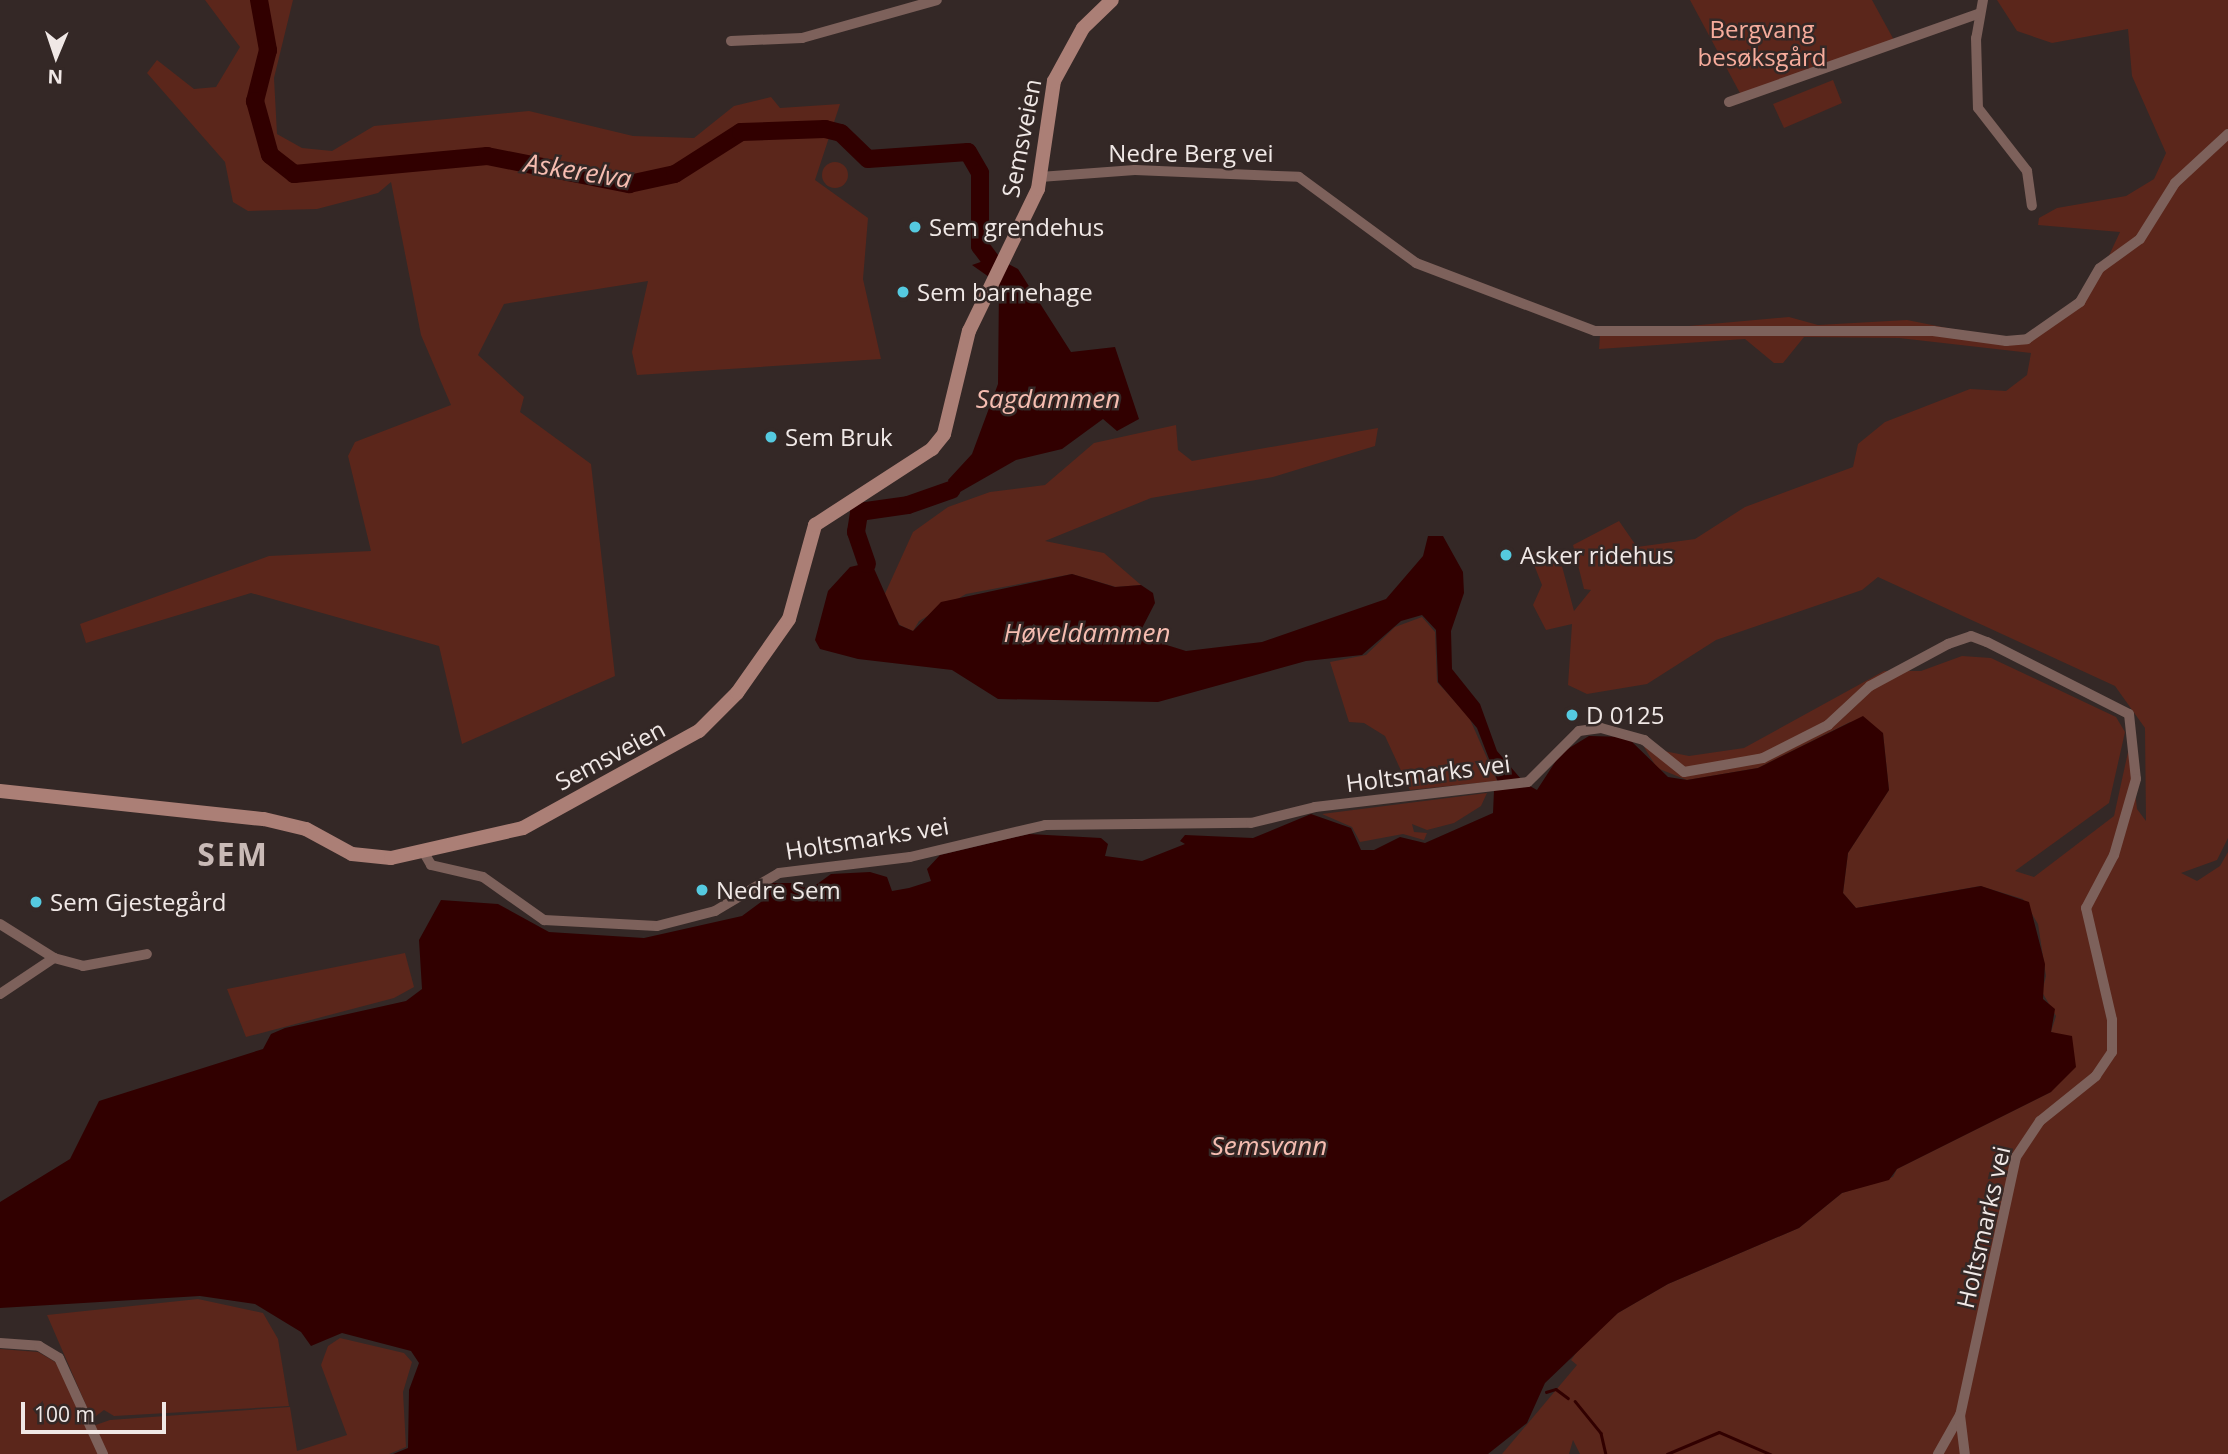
<!DOCTYPE html>
<html>
<head>
<meta charset="utf-8">
<style>
	body { margin:0 }
	#map { position:relative; width:2228px; height:1454px; overflow:hidden; background:#342826; font-family:"Open Sans",sans-serif }
	div>[style] { position:absolute }
	.green>* { inset:0; background:#5b261b }
	.round { border-radius:50% }
	.water>* { inset:0; background:#310000 }
	.stream>* { height:2.5px; margin:-1.25px; padding:0 1.25px; transform-origin:1.25px; border-radius:1.25px; background:#310000 }
	.river>* { height:18px; margin:-9px; padding:0 9px; transform-origin:9px; border-radius:9px; background:#310000 }
	.minor>* { height:10px; margin:-5px; padding:0 5px; transform-origin:5px; border-radius:5px; background:#7d615b }
	.secondary>* { height:14px; margin:-7px; padding:0 7px; transform-origin:7px; border-radius:7px; background:#ab7f76 }
	.dots>* { width:19px; height:19px; translate:-50% -50%; box-sizing:border-box; border:4px solid #342826; border-radius:50% }
	span { translate:-50% -50%; white-space:nowrap; text-align:center; line-height:1.15; -webkit-text-stroke:5px #342826; paint-order:stroke }
	.park-label { font-size:24px; color:#f7ac9c }
	.street-label { font-size:24px; color:#f0e8e6 }
	.poi-label { font-size:24px; color:#f0e8e6 }
	.left { translate:0 -50%; text-align:left }
	.water-label { font-size:26px; color:#f6bdb1; font-style:italic }
	.district-label { font-size:32px; color:#c9bab6; font-weight:700; letter-spacing:2px }
	.north { position:absolute; left:21px; top:21px; width:70px; height:70px; -webkit-text-stroke:5px #342826; paint-order:stroke; rotate:182deg; font-size:19px; font-weight:700; line-height:28px; text-align:center; color:#f0e8e6 }
	.north::after { content:''; display:block; margin:auto; width:24px; height:32px; background:#f0e8e6; clip-path:polygon(50% 0,100% 100%,50% 72%,0 100%) }
	.scale { position:absolute; left:21px; top:1402px; width:145px; height:32px; box-sizing:border-box; border:4px solid #f0e8e6; border-top:0; padding-left:9px; font-size:21px; line-height:24px; white-space:nowrap; color:#f0e8e6; -webkit-text-stroke:5px #342826; paint-order:stroke }
</style>
</head>
<body>
<div id="map">
	<div class="green">
		<i style="clip-path:polygon(205px 0,293px 0,274px 78px,277px 134px,302px 148px,332px 151px,374px 126px,529px 111px,633px 136px,694px 138px,734px 106px,771px 97px,780px 108px,840px 104px,815px 180px,868px 218px,863px 279px,881px 359px,637px 375px,632px 352px,648px 281px,504px 304px,478px 355px,524px 397px,520px 412px,591px 464px,615px 676px,462px 744px,439px 646px,251px 593px,86px 643px,80px 624px,269px 556px,371px 551px,348px 456px,355px 442px,451px 405px,421px 335px,391px 182px,378px 193px,317px 209px,248px 211px,233px 202px,225px 162px,147px 73px,157px 60px,194px 89px,216px 87px,240px 47px)"></i>
		<i style="clip-path:polygon(1690px 0,1872px 0,1895px 42px,1741px 95px)"></i>
		<i style="clip-path:polygon(1997px 0,2228px 0,2228px 838px,2217px 860px,2181px 873px,2197px 881px,2220px 866px,2228px 852px,2228px 1454px,1580px 1454px,1573px 1440px,1569px 1454px,1502px 1454px,1577px 1365px,1571px 1360px,1591px 1333px,1618px 1313px,1668px 1284px,1799px 1228px,1842px 1193px,1893px 1177px,1897px 1169px,2051px 1092px,2064px 1036px,2051px 1032px,2056px 1016px,2042px 992px,2046px 976px,2038px 924px,2023px 899px,1980px 886px,1856px 908px,1843px 893px,1848px 853px,1889px 790px,1883px 733px,1850px 722px,1758px 768px,1687px 780px,1657px 768px,1644px 747px,1689px 756px,1744px 748px,1884px 671px,1921px 671px,1962px 656px,1991px 658px,2116px 717px,2125px 732px,2109px 803px,2015px 871px,2034px 877px,2114px 816px,2130px 743px,2137px 809px,2146px 821px,2145px 728px,2115px 686px,1878px 577px,1862px 590px,1716px 640px,1647px 684px,1587px 694px,1568px 685px,1572px 624px,1546px 630px,1533px 605px,1542px 585px,1529px 552px,1559px 555px,1574px 611px,1591px 590px,1584px 589px,1573px 545px,1619px 521px,1637px 547px,1695px 539px,1745px 507px,1853px 467px,1858px 444px,1885px 422px,1970px 389px,2006px 391px,2027px 375px,2031px 353px,1899px 338px,1804px 337px,1783px 363px,1774px 363px,1745px 339px,1599px 349px,1600px 334px,1789px 317px,1818px 325px,1907px 320px,2007px 340px,2025px 337px,2072px 311px,2099px 277px,2120px 232px,2038px 225px,2039px 218px,2057px 208px,2126px 196px,2154px 179px,2166px 153px,2132px 76px,2128px 29px,2052px 43px,2017px 31px)"></i>
		<i style="clip-path:polygon(1833px 80px,1842px 103px,1784px 128px,1773px 104px)"></i>
		<i class="round" style="left:822px;top:162px;width:26px;height:26px"></i>
		<i style="clip-path:polygon(1176px 425px,1178px 450px,1192px 461px,1378px 428px,1375px 446px,1273px 477px,1151px 498px,1045px 541px,1104px 553px,1141px 585px,1116px 587px,1072px 574px,966px 594px,919px 621px,913px 631px,900px 625px,883px 598px,913px 532px,948px 507px,990px 492px,1045px 485px,1094px 443px)"></i>
		<i style="clip-path:polygon(1422px 617px,1435px 632px,1437px 682px,1469px 717px,1497px 781px,1410px 790px,1385px 736px,1364px 723px,1349px 722px,1330px 662px,1366px 655px,1395px 627px)"></i>
		<i style="clip-path:polygon(1487px 793px,1481px 806px,1454px 823px,1427px 830px,1412px 824px,1414px 832px,1427px 833px,1424px 840px,1403px 834px,1360px 842px,1352px 827px,1322px 814px)"></i>
		<i style="clip-path:polygon(405px 953px,414px 987px,394px 998px,246px 1037px,227px 989px)"></i>
		<i style="clip-path:polygon(198px 1299px,263px 1313px,278px 1339px,289px 1406px,114px 1416px,104px 1410px,92px 1419px,47px 1315px)"></i>
		<i style="clip-path:polygon(340px 1338px,404px 1353px,412px 1362px,403px 1392px,406px 1447px,389px 1454px,0 1454px,0 1349px,38px 1352px,57px 1363px,90px 1427px,110px 1420px,290px 1407px,297px 1451px,347px 1435px,321px 1365px,328px 1346px)"></i>
	</div>
	<div class="water">
		<i style="clip-path:polygon(995px 257px,1018px 269px,1071px 352px,1115px 347px,1139px 419px,1117px 431px,1103px 419px,1062px 449px,1016px 460px,960px 492px,951px 490px,948px 480px,972px 454px,998px 384px,999px 284px,972px 265px)"></i>
		<i style="clip-path:polygon(1428px 536px,1443px 536px,1463px 572px,1464px 593px,1451px 631px,1452px 669px,1480px 704px,1497px 751px,1521px 779px,1498px 782px,1477px 728px,1438px 682px,1436px 630px,1422px 615px,1401px 621px,1362px 655px,1306px 661px,1158px 702px,998px 699px,952px 670px,858px 659px,820px 649px,815px 640px,828px 591px,850px 567px,863px 564px,872px 564px,899px 625px,913px 631px,941px 602px,1072px 574px,1115px 587px,1141px 585px,1153px 593px,1155px 603px,1138px 636px,1186px 651px,1262px 642px,1386px 599px,1423px 556px)"></i>
		<i style="clip-path:polygon(1863px 716px,1883px 733px,1889px 790px,1848px 853px,1843px 893px,1856px 908px,1981px 886px,2029px 902px,2045px 964px,2043px 999px,2055px 1009px,2051px 1032px,2072px 1036px,2076px 1067px,2051px 1092px,1897px 1169px,1889px 1180px,1842px 1193px,1799px 1228px,1668px 1284px,1618px 1313px,1545px 1383px,1527px 1423px,1488px 1454px,393px 1454px,408px 1448px,409px 1390px,419px 1363px,411px 1351px,342px 1333px,311px 1346px,301px 1332px,255px 1304px,200px 1296px,0 1308px,0 1202px,70px 1159px,99px 1101px,263px 1049px,271px 1034px,285px 1028px,406px 1001px,422px 989px,419px 940px,441px 900px,498px 904px,549px 932px,644px 938px,742px 916px,765px 899px,766px 886px,773px 883px,800px 883px,809px 890px,831px 874px,870px 872px,887px 877px,892px 891px,909px 888px,931px 881px,927px 869px,940px 855px,1029px 834px,1101px 838px,1108px 844px,1105px 856px,1142px 861px,1185px 844px,1180px 841px,1185px 835px,1253px 838px,1311px 814px,1351px 828px,1361px 850px,1374px 850px,1400px 837px,1425px 843px,1493px 813px,1494px 790px,1528px 785px,1537px 790px,1561px 753px,1589px 736px,1627px 737px,1668px 777px,1687px 780px,1758px 768px)"></i>
	</div>
	<div class="stream">
		<i style="left:1546px;top:1392px;width:10px;rotate:-17deg"></i>
		<i style="left:1556px;top:1389px;width:15px;rotate:37deg"></i>
		<i style="left:1575px;top:1401px;width:41px;rotate:50.9deg"></i>
		<i style="left:1601px;top:1433px;width:22px;rotate:77deg"></i>
		<i style="left:1667px;top:1454px;width:56px;rotate:-22.9deg"></i>
		<i style="left:1719px;top:1432px;width:56px;rotate:23.3deg"></i>
	</div>
	<div class="river">
		<i style="left:259px;top:0;width:51px;rotate:79.8deg"></i>
		<i style="left:268px;top:50px;width:53px;rotate:104.3deg"></i>
		<i style="left:255px;top:101px;width:56px;rotate:74.5deg"></i>
		<i style="left:270px;top:155px;width:31px;rotate:38deg"></i>
		<i style="left:294px;top:174px;width:194px;rotate:-5.3deg"></i>
		<i style="left:487px;top:156px;width:145px;rotate:11.2deg"></i>
		<i style="left:629px;top:184px;width:47px;rotate:-12.3deg"></i>
		<i style="left:675px;top:174px;width:78px;rotate:-32.5deg"></i>
		<i style="left:741px;top:132px;width:84px;rotate:-2deg"></i>
		<i style="left:825px;top:129px;width:16px;rotate:14deg"></i>
		<i style="left:841px;top:133px;width:37px;rotate:44deg"></i>
		<i style="left:868px;top:159px;width:100px;rotate:-4deg"></i>
		<i style="left:968px;top:152px;width:24px;rotate:60deg"></i>
		<i style="left:980px;top:173px;width:73px;rotate:90deg"></i>
		<i style="left:980px;top:246px;width:36px;rotate:53deg"></i>
		<i style="left:867px;top:564px;width:34px;rotate:-109deg"></i>
		<i style="left:856px;top:532px;width:20px;rotate:-81deg"></i>
		<i style="left:859px;top:512px;width:49px;rotate:-8.1deg"></i>
		<i style="left:908px;top:505px;width:46px;rotate:-19.2deg"></i>
	</div>
	<div class="minor">
		<i style="left:1983px;top:0;width:39px;rotate:100deg"></i>
		<i style="left:1976px;top:38px;width:70px;rotate:88.4deg"></i>
		<i style="left:1978px;top:108px;width:80px;rotate:52.1deg"></i>
		<i style="left:2027px;top:171px;width:35px;rotate:82deg"></i>
		<i style="left:731px;top:41px;width:71px;rotate:-2.4deg"></i>
		<i style="left:802px;top:38px;width:140px;rotate:-15.7deg"></i>
		<i style="left:1729px;top:102px;width:264px;rotate:-19.5deg"></i>
		<i style="left:1040px;top:177px;width:95px;rotate:-4.2deg"></i>
		<i style="left:1135px;top:170px;width:164px;rotate:2.4deg"></i>
		<i style="left:1299px;top:177px;width:145px;rotate:36.3deg"></i>
		<i style="left:1416px;top:263px;width:191px;rotate:20.8deg"></i>
		<i style="left:1595px;top:331px;width:338px"></i>
		<i style="left:1933px;top:331px;width:74px;rotate:7.8deg"></i>
		<i style="left:2006px;top:341px;width:21px;rotate:-5deg"></i>
		<i style="left:2027px;top:339px;width:65px;rotate:-34.9deg"></i>
		<i style="left:2080px;top:302px;width:39px;rotate:-60deg"></i>
		<i style="left:2100px;top:268px;width:49px;rotate:-35.9deg"></i>
		<i style="left:2140px;top:239px;width:66px;rotate:-58deg"></i>
		<i style="left:2175px;top:183px;width:72px;rotate:-42.8deg"></i>
		<i style="left:423px;top:851px;width:16px;rotate:60deg"></i>
		<i style="left:431px;top:865px;width:53px;rotate:13deg"></i>
		<i style="left:483px;top:877px;width:75px;rotate:35.2deg"></i>
		<i style="left:544px;top:920px;width:113px;rotate:3deg"></i>
		<i style="left:657px;top:926px;width:60px;rotate:-14.5deg"></i>
		<i style="left:715px;top:911px;width:74px;rotate:-30.7deg"></i>
		<i style="left:779px;top:873px;width:132px;rotate:-7deg"></i>
		<i style="left:910px;top:857px;width:139px;rotate:-13.3deg"></i>
		<i style="left:1045px;top:825px;width:206px;rotate:-0.6deg"></i>
		<i style="left:1251px;top:823px;width:66px;rotate:-14deg"></i>
		<i style="left:1315px;top:807px;width:214px;rotate:-6.7deg"></i>
		<i style="left:1528px;top:782px;width:72px;rotate:-45deg"></i>
		<i style="left:1579px;top:731px;width:22px;rotate:-8deg"></i>
		<i style="left:1601px;top:728px;width:45px;rotate:15.6deg"></i>
		<i style="left:1644px;top:740px;width:51px;rotate:38.7deg"></i>
		<i style="left:1684px;top:772px;width:80px;rotate:-10deg"></i>
		<i style="left:1763px;top:758px;width:73px;rotate:-26.9deg"></i>
		<i style="left:1828px;top:725px;width:57px;rotate:-42.9deg"></i>
		<i style="left:1870px;top:686px;width:89px;rotate:-28.3deg"></i>
		<i style="left:1948px;top:644px;width:24px;rotate:-19deg"></i>
		<i style="left:1971px;top:636px;width:17px;rotate:21deg"></i>
		<i style="left:1987px;top:642px;width:159px;rotate:26.9deg"></i>
		<i style="left:2129px;top:714px;width:65px;rotate:83.9deg"></i>
		<i style="left:2136px;top:779px;width:79px;rotate:106.1deg"></i>
		<i style="left:2114px;top:855px;width:60px;rotate:117.8deg"></i>
		<i style="left:2086px;top:908px;width:115px;rotate:76.9deg"></i>
		<i style="left:2112px;top:1020px;width:32px;rotate:90deg"></i>
		<i style="left:2112px;top:1052px;width:29px;rotate:124deg"></i>
		<i style="left:2096px;top:1076px;width:72px;rotate:141.2deg"></i>
		<i style="left:2040px;top:1121px;width:43px;rotate:123.7deg"></i>
		<i style="left:2016px;top:1157px;width:264px;rotate:102.2deg"></i>
		<i style="left:1960px;top:1415px;width:45px;rotate:119.4deg"></i>
		<i style="left:0;top:924px;width:64px;rotate:32.2deg"></i>
		<i style="left:54px;top:958px;width:30px;rotate:15deg"></i>
		<i style="left:83px;top:966px;width:65px;rotate:-10.6deg"></i>
		<i style="left:0;top:994px;width:65px;rotate:-33.7deg"></i>
		<i style="left:0;top:1343px;width:39px;rotate:4deg"></i>
		<i style="left:39px;top:1346px;width:23px;rotate:31deg"></i>
		<i style="left:59px;top:1358px;width:106px;rotate:65.4deg"></i>
		<i style="left:1960px;top:1415px;width:39px;rotate:83deg"></i>
	</div>
	<div class="secondary">
		<i style="left:0;top:791px;width:265px;rotate:6.1deg"></i>
		<i style="left:264px;top:819px;width:43px;rotate:13.4deg"></i>
		<i style="left:306px;top:829px;width:52px;rotate:28.5deg"></i>
		<i style="left:352px;top:854px;width:39px;rotate:6deg"></i>
		<i style="left:391px;top:858px;width:135px;rotate:-12.8deg"></i>
		<i style="left:523px;top:828px;width:201px;rotate:-28.9deg"></i>
		<i style="left:699px;top:731px;width:54px;rotate:-45deg"></i>
		<i style="left:737px;top:693px;width:90px;rotate:-54.9deg"></i>
		<i style="left:789px;top:619px;width:98px;rotate:-74.5deg"></i>
		<i style="left:815px;top:525px;width:140px;rotate:-33deg"></i>
		<i style="left:932px;top:449px;width:19px;rotate:-51deg"></i>
		<i style="left:944px;top:434px;width:106px;rotate:-76.4deg"></i>
		<i style="left:969px;top:331px;width:158px;rotate:-64.1deg"></i>
		<i style="left:1038px;top:189px;width:109px;rotate:-81.6deg"></i>
		<i style="left:1054px;top:81px;width:60px;rotate:-61.3deg"></i>
		<i style="left:1083px;top:28px;width:40px;rotate:-44deg"></i>
	</div>
	<div class="dots">
		<i style="left:915px;top:227px;background:#55cae0"></i>
		<i style="left:903px;top:292px;background:#55cae0"></i>
		<i style="left:771px;top:437px;background:#55cae0"></i>
		<i style="left:1506px;top:555px;background:#55cae0"></i>
		<i style="left:1572px;top:715px;background:#55cae0"></i>
		<i style="left:702px;top:890px;background:#55cae0"></i>
		<i style="left:36px;top:902px;background:#55cae0"></i>
	</div>
	<div class="park-label">
		<span style="left:1762px;top:43px">Bergvang<br>besøksgård</span>
	</div>
	<div class="street-label">
		<span style="left:1021px;top:138px;rotate:-79deg">Semsveien</span>
		<span style="left:1191px;top:153px">Nedre Berg vei</span>
		<span style="left:610px;top:755px;rotate:-28deg">Semsveien</span>
		<span style="left:1428px;top:773px;rotate:-7deg">Holtsmarks vei</span>
		<span style="left:867px;top:838px;rotate:-9deg">Holtsmarks vei</span>
		<span style="left:1983px;top:1227px;rotate:-77deg">Holtsmarks vei</span>
	</div>
	<div class="poi-label">
		<span class="left" style="left:929px;top:227px">Sem grendehus</span>
		<span class="left" style="left:917px;top:292px">Sem barnehage</span>
		<span class="left" style="left:785px;top:437px">Sem Bruk</span>
		<span class="left" style="left:1520px;top:555px">Asker ridehus</span>
		<span class="left" style="left:1586px;top:715px">D 0125</span>
		<span class="left" style="left:716px;top:890px">Nedre Sem</span>
		<span class="left" style="left:50px;top:902px">Sem Gjestegård</span>
	</div>
	<div class="water-label">
		<span style="left:578px;top:171px;rotate:9deg">Askerelva</span>
		<span style="left:1048px;top:399px">Sagdammen</span>
		<span style="left:1087px;top:633px">Høveldammen</span>
		<span style="left:1269px;top:1146px">Semsvann</span>
	</div>
	<div class="district-label">
		<span style="left:233px;top:854px">SEM</span>
	</div>
	<div class="north">N</div>
	<div class="scale">100 m</div>
</div>
</body>
</html>
